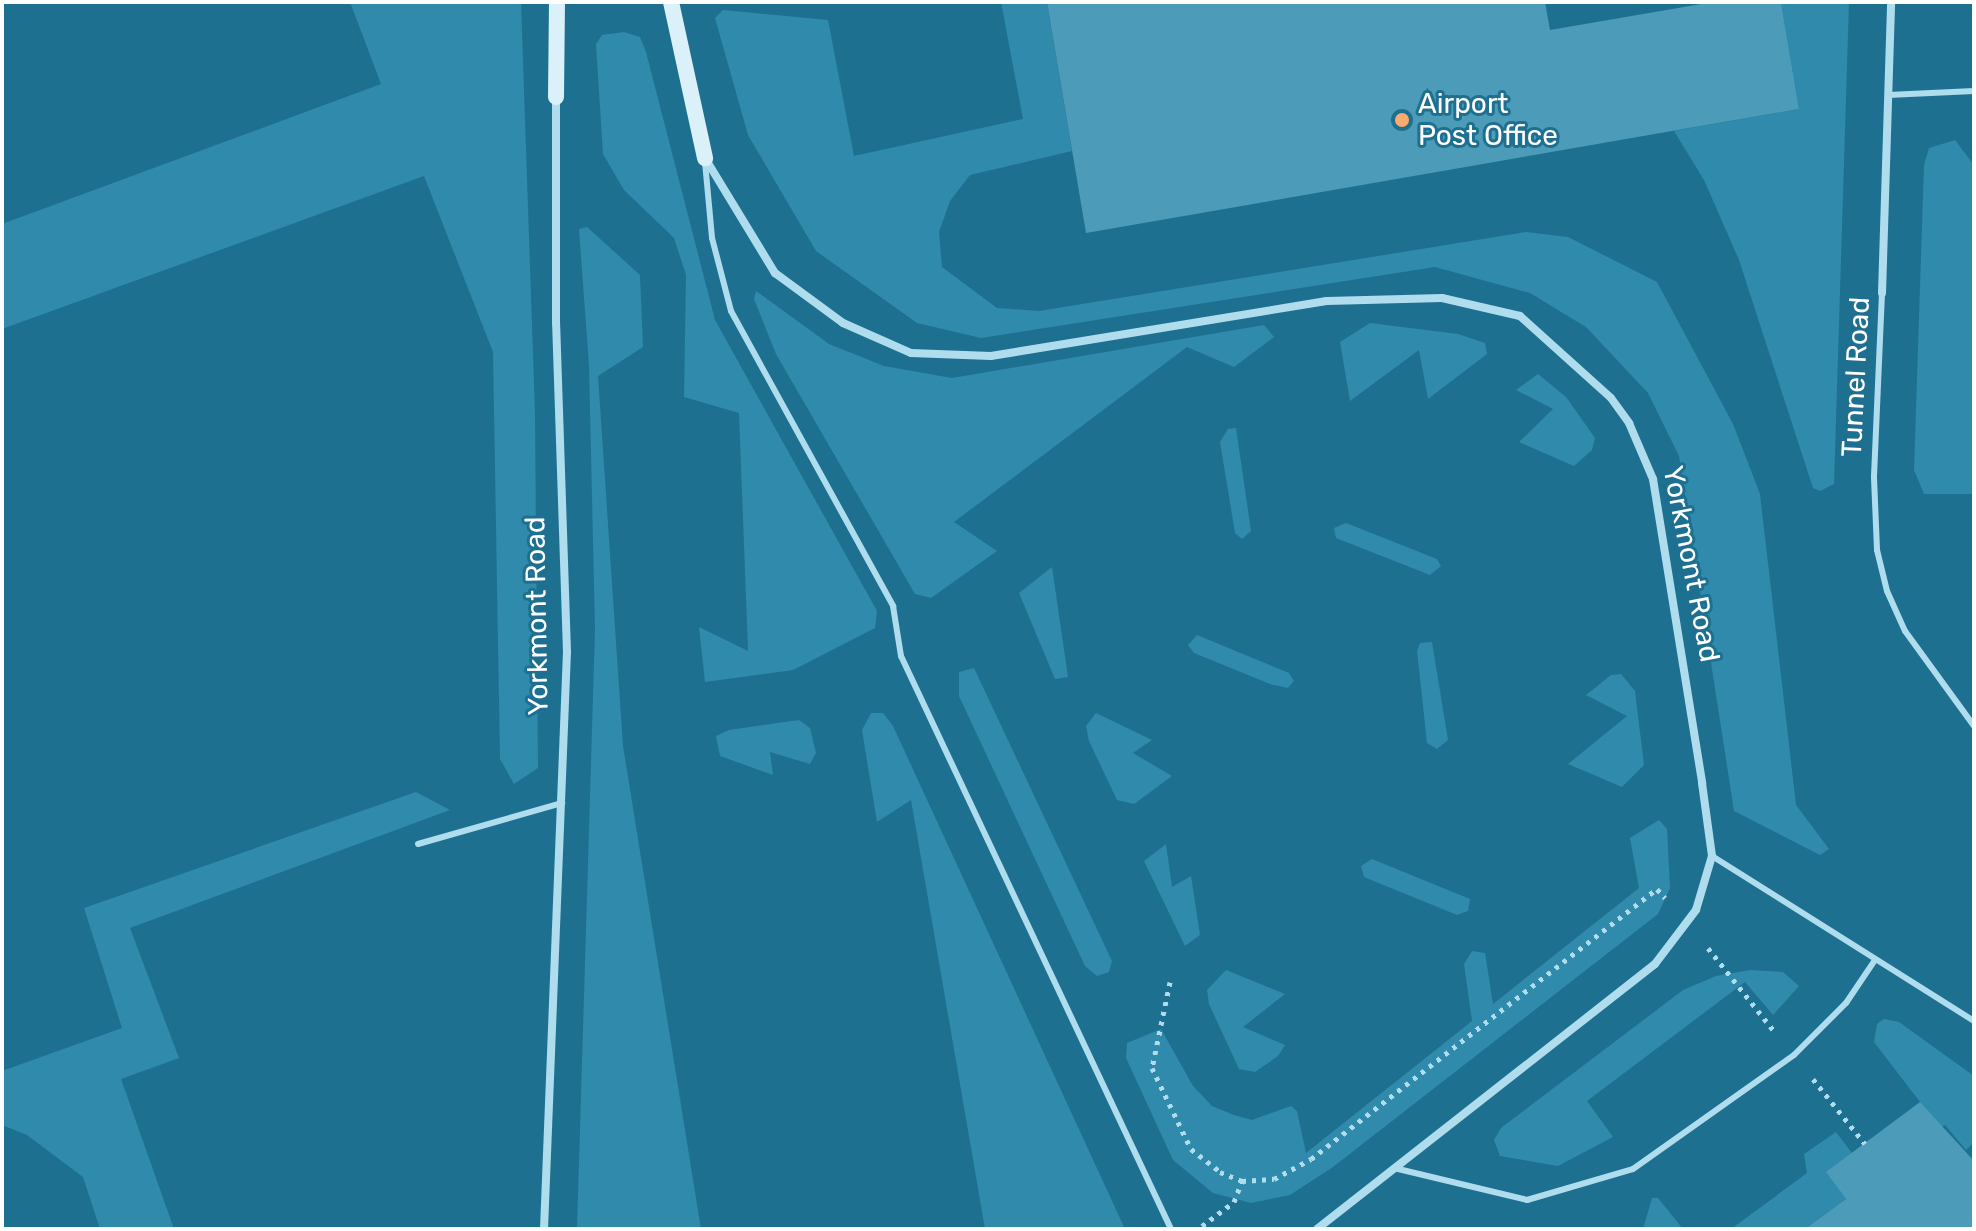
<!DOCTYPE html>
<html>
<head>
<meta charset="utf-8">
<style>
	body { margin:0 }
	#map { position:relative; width:1976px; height:1231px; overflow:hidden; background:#1e7091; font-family:Rubik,sans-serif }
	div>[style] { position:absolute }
	.green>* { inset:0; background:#2f8aac }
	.building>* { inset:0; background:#4b9bb9 }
	.path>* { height:5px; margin-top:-2.5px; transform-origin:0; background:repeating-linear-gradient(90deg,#afdded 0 4px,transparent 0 10px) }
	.lane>* { height:6px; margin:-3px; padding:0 3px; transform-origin:3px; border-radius:3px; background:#afdded }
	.street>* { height:8px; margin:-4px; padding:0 4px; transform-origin:4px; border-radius:4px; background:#afdded }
	.secondary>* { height:16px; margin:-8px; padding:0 8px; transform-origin:8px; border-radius:8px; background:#dbf1fa }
	.dots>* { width:22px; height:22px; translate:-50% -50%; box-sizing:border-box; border:4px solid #1e7091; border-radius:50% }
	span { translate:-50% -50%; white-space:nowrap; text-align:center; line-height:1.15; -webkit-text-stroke:6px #1e7091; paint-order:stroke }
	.poi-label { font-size:28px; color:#fff }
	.left { translate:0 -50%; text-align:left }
	.street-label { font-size:28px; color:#fff }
	.frame { position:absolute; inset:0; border:4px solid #fff; pointer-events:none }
</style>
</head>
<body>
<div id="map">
	<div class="green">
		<i style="clip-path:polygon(350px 2px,521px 2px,535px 413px,538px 768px,514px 784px,500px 759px,493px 352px,424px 176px,2px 329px,2px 224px,381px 84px)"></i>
		<i style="clip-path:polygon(1001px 2px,1047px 2px,1072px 151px,970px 175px,950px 201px,939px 232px,942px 267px,997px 308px,1039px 311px,1526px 232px,1568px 237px,1657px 282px,1733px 424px,1760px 494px,1796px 805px,1829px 849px,1820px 855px,1734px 811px,1679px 456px,1648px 393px,1586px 327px,1530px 293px,1435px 267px,981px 338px,917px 323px,816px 251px,748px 135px,715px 18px,723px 10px,828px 20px,854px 156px,1023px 119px)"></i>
		<i style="clip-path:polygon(1781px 2px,1849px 2px,1834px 484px,1820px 491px,1813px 488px,1739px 260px,1704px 180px,1674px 131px,1799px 109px)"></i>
		<i style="clip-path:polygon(624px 32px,640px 37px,646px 52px,715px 320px,877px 611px,875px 628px,793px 670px,705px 682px,699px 627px,748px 651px,739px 413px,684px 397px,686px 275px,674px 238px,624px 190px,603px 154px,596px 44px,602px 35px)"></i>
		<i style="clip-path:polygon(1955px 140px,1973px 164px,1974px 494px,1924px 494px,1914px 470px,1924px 165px,1929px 148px)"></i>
		<i style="clip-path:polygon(587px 227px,640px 275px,643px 347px,598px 376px,623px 746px,701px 1229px,577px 1229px,595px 629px,589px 366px,579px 229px)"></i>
		<i style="clip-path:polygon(756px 291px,829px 344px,884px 366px,952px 378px,1264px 325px,1274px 337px,1234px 367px,1187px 347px,954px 522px,997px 551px,931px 598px,915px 594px,776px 354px,754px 299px)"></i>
		<i style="clip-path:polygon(1370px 323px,1458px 334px,1485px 343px,1487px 354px,1428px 399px,1419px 350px,1350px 401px,1340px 342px)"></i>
		<i style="clip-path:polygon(1538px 374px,1566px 397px,1595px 438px,1592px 450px,1574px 466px,1519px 442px,1553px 409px,1516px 390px)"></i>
		<i style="clip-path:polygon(1236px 428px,1251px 531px,1242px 539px,1235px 533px,1220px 442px,1228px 429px)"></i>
		<i style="clip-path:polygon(1346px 523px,1437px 559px,1441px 566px,1430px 575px,1336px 538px,1334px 528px)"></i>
		<i style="clip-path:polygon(1052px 567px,1068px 677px,1055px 679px,1019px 593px)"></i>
		<i style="clip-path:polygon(1197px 635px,1289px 673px,1294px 681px,1288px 688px,1270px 684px,1194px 653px,1188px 645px)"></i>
		<i style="clip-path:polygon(1432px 642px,1448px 740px,1437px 749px,1427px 743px,1417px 651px,1420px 643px)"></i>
		<i style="clip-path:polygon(974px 668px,1112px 961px,1109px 972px,1097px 976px,1085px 966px,959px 696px,959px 672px)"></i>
		<i style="clip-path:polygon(1621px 674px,1635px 691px,1644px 765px,1622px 787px,1568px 764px,1627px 716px,1586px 695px,1611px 675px)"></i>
		<i style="clip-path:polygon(871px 713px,883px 713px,893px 726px,1125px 1229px,985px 1229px,911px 800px,877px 822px,862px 730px)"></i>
		<i style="clip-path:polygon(1096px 713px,1152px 740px,1133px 753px,1172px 776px,1134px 804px,1117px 800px,1089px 741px,1086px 726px)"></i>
		<i style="clip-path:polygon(799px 720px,810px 728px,816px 753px,810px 764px,770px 752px,773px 775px,720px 756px,716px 736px,729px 730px)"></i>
		<i style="clip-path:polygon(416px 792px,450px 810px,130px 928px,179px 1058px,121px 1079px,174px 1229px,100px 1229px,83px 1177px,27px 1135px,2px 1125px,2px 1071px,122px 1028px,84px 908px)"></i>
		<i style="clip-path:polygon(1659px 820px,1667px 829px,1670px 888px,1658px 914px,1333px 1167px,1290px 1195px,1251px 1203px,1213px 1193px,1173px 1160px,1126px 1058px,1127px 1043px,1161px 1029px,1193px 1086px,1212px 1106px,1234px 1115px,1252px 1120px,1291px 1106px,1297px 1111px,1306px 1153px,1472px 1021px,1464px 964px,1472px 951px,1485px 953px,1493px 1004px,1639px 888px,1630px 838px)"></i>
		<i style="clip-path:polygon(1166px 844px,1172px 887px,1191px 876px,1200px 935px,1185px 946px,1144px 861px)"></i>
		<i style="clip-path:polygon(1372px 859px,1470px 899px,1468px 911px,1457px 915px,1364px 877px,1361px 866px)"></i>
		<i style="clip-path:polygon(1226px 970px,1285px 994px,1243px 1027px,1285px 1045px,1278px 1056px,1255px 1072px,1239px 1069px,1209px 1004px,1207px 990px)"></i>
		<i style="clip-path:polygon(1750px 970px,1783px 972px,1799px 986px,1773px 1015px,1745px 982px,1587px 1101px,1613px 1137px,1558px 1166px,1500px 1156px,1494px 1140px,1501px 1128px,1683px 990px,1716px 976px)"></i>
		<i style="clip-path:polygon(1884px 1019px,1899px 1022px,1974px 1076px,1974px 1142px,1966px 1150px,1945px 1125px,1940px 1128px,1874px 1042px,1877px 1024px)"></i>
		<i style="clip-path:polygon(1836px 1132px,1852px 1153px,1827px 1172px,1846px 1199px,1805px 1229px,1731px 1229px,1807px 1173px,1804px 1154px)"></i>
		<i style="clip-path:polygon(1652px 1198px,1658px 1198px,1683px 1229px,1643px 1229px)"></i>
	</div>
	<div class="building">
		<i style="clip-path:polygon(1047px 2px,1545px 2px,1550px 30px,1713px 2px,1781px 2px,1799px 109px,1086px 233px)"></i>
		<i style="clip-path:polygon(1920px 1102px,1974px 1161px,1974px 1229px,1805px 1229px,1846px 1199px,1826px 1172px)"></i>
	</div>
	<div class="path">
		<i style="left:1708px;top:948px;width:106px;rotate:51.5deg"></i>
		<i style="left:1170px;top:982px;width:88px;rotate:101.8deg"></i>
		<i style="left:1152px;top:1068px;width:90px;rotate:64.3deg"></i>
		<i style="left:1191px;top:1149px;width:37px;rotate:38deg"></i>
		<i style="left:1220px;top:1172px;width:24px;rotate:22deg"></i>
		<i style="left:1242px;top:1181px;width:32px;rotate:-4deg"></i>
		<i style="left:1274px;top:1179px;width:42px;rotate:-28.4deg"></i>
		<i style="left:1311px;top:1159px;width:439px;rotate:-38deg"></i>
		<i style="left:1657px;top:889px;width:12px;rotate:48deg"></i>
		<i style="left:1813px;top:1079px;width:83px;rotate:51.3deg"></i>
		<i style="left:1202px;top:1226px;width:40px;rotate:-37deg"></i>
		<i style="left:1234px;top:1202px;width:22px;rotate:-69deg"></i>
	</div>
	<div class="lane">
		<i style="left:1888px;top:95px;width:86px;rotate:-2.7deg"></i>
		<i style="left:705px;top:162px;width:76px;rotate:84.7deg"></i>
		<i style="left:712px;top:238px;width:75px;rotate:75.4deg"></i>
		<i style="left:731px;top:311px;width:337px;rotate:61.2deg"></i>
		<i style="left:893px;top:606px;width:51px;rotate:80.9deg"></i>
		<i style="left:901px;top:656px;width:633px;rotate:64.77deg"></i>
		<i style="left:1882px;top:293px;width:185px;rotate:92.5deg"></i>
		<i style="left:1874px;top:478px;width:72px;rotate:87.6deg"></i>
		<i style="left:1877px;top:550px;width:42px;rotate:76.3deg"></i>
		<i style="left:1887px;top:591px;width:44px;rotate:65.8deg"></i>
		<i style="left:1905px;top:631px;width:117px;rotate:54deg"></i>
		<i style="left:418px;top:844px;width:150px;rotate:-15.9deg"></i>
		<i style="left:1712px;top:856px;width:310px;rotate:32.2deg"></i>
		<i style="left:1394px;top:1168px;width:137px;rotate:13.5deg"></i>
		<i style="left:1527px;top:1200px;width:110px;rotate:-16.3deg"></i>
		<i style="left:1633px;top:1169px;width:197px;rotate:-35.3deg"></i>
		<i style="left:1794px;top:1055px;width:74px;rotate:-45deg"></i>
		<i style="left:1846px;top:1003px;width:52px;rotate:-56deg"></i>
	</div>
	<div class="street">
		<i style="left:705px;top:158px;width:135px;rotate:58.7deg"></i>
		<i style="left:775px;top:273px;width:84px;rotate:36.3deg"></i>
		<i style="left:843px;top:323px;width:74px;rotate:23.8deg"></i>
		<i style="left:911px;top:353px;width:80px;rotate:2.1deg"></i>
		<i style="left:991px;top:356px;width:340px;rotate:-9.3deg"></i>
		<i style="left:1327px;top:301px;width:115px;rotate:-1.5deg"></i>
		<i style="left:1442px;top:298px;width:80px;rotate:13deg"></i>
		<i style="left:1520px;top:316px;width:122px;rotate:42deg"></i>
		<i style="left:1611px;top:398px;width:31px;rotate:54deg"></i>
		<i style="left:1629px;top:423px;width:61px;rotate:66.8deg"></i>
		<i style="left:1653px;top:479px;width:308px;rotate:80.8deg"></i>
		<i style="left:1702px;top:783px;width:74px;rotate:82.2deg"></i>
		<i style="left:1712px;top:856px;width:56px;rotate:106.5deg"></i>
		<i style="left:1696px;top:910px;width:68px;rotate:127.2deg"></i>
		<i style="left:1655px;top:964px;width:429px;rotate:141.9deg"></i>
		<i style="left:1882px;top:293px;width:291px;rotate:-88.2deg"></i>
		<i style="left:544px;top:1229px;width:577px;rotate:-87.72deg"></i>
		<i style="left:567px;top:652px;width:329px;rotate:-91.9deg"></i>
		<i style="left:556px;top:323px;width:226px;rotate:-90deg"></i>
	</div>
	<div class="secondary">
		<i style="left:671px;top:2px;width:160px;rotate:77.7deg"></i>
		<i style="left:556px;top:97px;width:95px;rotate:-89.4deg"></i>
	</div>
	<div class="dots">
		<i style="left:1402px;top:120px;background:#fcab6e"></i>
	</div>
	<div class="poi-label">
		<span class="left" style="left:1418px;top:120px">Airport<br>Post Office</span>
	</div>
	<div class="street-label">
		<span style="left:1856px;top:377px;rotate:-87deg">Tunnel Road</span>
		<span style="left:1691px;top:564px;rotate:79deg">Yorkmont Road</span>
		<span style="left:537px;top:616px;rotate:-91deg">Yorkmont Road</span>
	</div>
	<div class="frame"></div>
</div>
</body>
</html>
